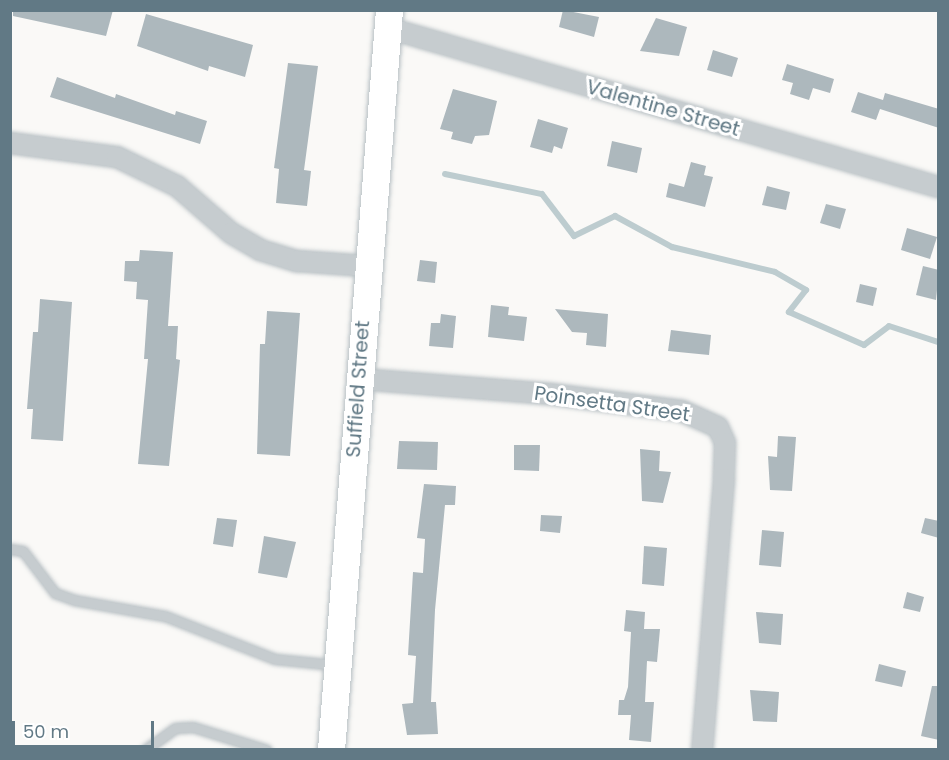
<!DOCTYPE html>
<html>
<head>
<meta charset="utf-8">
<style>
	body { margin:0 }
	#map { position:relative; width:949px; height:760px; overflow:hidden; background:#faf9f7; font-family:Poppins,sans-serif }
	div>[style] { position:absolute }
	.stream>* { height:6px; margin:-3px; padding:0 3px; transform-origin:3px; border-radius:3px; background:#bdcccf }
	.building>* { inset:0; background:#adb8bd }
	.roads { filter:drop-shadow(0 0 2px #b8c0c4) drop-shadow(0 0 2px #b8c0c4) }
	.lane>* { height:9px; margin:-4.5px; padding:0 4.5px; transform-origin:4.5px; border-radius:4.5px; background:#c6cccf }
	.street>* { height:20px; margin:-10px; padding:0 10px; transform-origin:10px; border-radius:10px; background:#c6cccf }
	.secondary>* { height:27px; margin:-13.5px; padding:0 13.5px; transform-origin:13.5px; border-radius:13.5px; background:#fff }
	span { translate:-50% -50%; white-space:nowrap; text-align:center; line-height:1.15; -webkit-text-stroke:6px #fff; paint-order:stroke }
	.street-label { font-size:20px; color:#617985 }
	.frame { position:absolute; inset:0; border:12px solid #617985; pointer-events:none }
	.scale { position:absolute; left:12px; top:721px; width:142px; height:27px; box-sizing:border-box; border:3px solid #617985; border-top:0; padding-left:8px; font-size:18px; line-height:21px; white-space:nowrap; color:#617985; -webkit-text-stroke:4px #fff; paint-order:stroke }
</style>
</head>
<body>
<div id="map">
	<div class="stream">
		<i style="left:445px;top:174px;width:99px;rotate:11.7deg"></i>
		<i style="left:542px;top:194px;width:53px;rotate:52.7deg"></i>
		<i style="left:574px;top:236px;width:46px;rotate:-26deg"></i>
		<i style="left:615px;top:216px;width:65px;rotate:28.5deg"></i>
		<i style="left:672px;top:247px;width:106px;rotate:13.6deg"></i>
		<i style="left:775px;top:272px;width:36px;rotate:30deg"></i>
		<i style="left:806px;top:290px;width:28px;rotate:128deg"></i>
		<i style="left:789px;top:312px;width:82px;rotate:23.7deg"></i>
		<i style="left:864px;top:345px;width:31px;rotate:-37deg"></i>
		<i style="left:889px;top:326px;width:52px;rotate:18.1deg"></i>
	</div>
	<div class="building">
		<i style="clip-path:polygon(13px 10px,113px 10px,106px 36px,13px 16px)"></i>
		<i style="clip-path:polygon(563px 10px,599px 17px,594px 37px,559px 27px)"></i>
		<i style="clip-path:polygon(146px 14px,253px 45px,245px 77px,209px 66px,208px 71px,137px 46px)"></i>
		<i style="clip-path:polygon(656px 18px,687px 27px,679px 56px,640px 51px)"></i>
		<i style="clip-path:polygon(713px 50px,738px 58px,732px 77px,707px 70px)"></i>
		<i style="clip-path:polygon(288px 63px,318px 66px,304px 170px,311px 171px,307px 206px,276px 203px,279px 169px,274px 168px)"></i>
		<i style="clip-path:polygon(787px 64px,834px 79px,830px 93px,813px 88px,809px 100px,790px 94px,793px 83px,782px 80px)"></i>
		<i style="clip-path:polygon(57px 77px,115px 98px,116px 94px,175px 115px,176px 111px,207px 121px,200px 144px,50px 97px)"></i>
		<i style="clip-path:polygon(453px 89px,497px 101px,489px 135px,475px 136px,472px 144px,451px 139px,453px 132px,440px 129px)"></i>
		<i style="clip-path:polygon(858px 92px,883px 100px,885px 93px,939px 109px,939px 128px,880px 109px,876px 120px,851px 112px)"></i>
		<i style="clip-path:polygon(538px 119px,568px 128px,562px 149px,554px 146px,552px 153px,530px 147px)"></i>
		<i style="clip-path:polygon(612px 141px,642px 148px,637px 173px,607px 166px)"></i>
		<i style="clip-path:polygon(691px 162px,706px 166px,704px 175px,713px 177px,705px 207px,666px 197px,669px 183px,684px 187px)"></i>
		<i style="clip-path:polygon(767px 186px,790px 192px,786px 210px,762px 205px)"></i>
		<i style="clip-path:polygon(826px 204px,846px 209px,840px 229px,820px 223px)"></i>
		<i style="clip-path:polygon(907px 228px,937px 237px,930px 259px,901px 250px)"></i>
		<i style="clip-path:polygon(140px 250px,173px 252px,168px 326px,178px 326px,176px 359px,180px 360px,169px 466px,138px 464px,148px 359px,144px 359px,148px 300px,136px 299px,137px 282px,124px 281px,125px 261px,139px 261px)"></i>
		<i style="clip-path:polygon(420px 260px,437px 262px,435px 283px,417px 281px)"></i>
		<i style="clip-path:polygon(923px 266px,939px 270px,936px 300px,916px 295px)"></i>
		<i style="clip-path:polygon(860px 284px,877px 288px,873px 306px,856px 302px)"></i>
		<i style="clip-path:polygon(40px 299px,72px 302px,63px 441px,31px 439px,33px 409px,27px 409px,33px 332px,38px 332px)"></i>
		<i style="clip-path:polygon(491px 305px,509px 307px,508px 315px,527px 317px,524px 341px,488px 337px)"></i>
		<i style="clip-path:polygon(555px 309px,608px 314px,606px 347px,586px 345px,587px 333px,572px 332px)"></i>
		<i style="clip-path:polygon(267px 311px,300px 313px,290px 456px,257px 454px,260px 344px,265px 344px)"></i>
		<i style="clip-path:polygon(441px 314px,456px 316px,453px 348px,429px 346px,431px 323px,440px 323px)"></i>
		<i style="clip-path:polygon(671px 330px,711px 335px,709px 355px,668px 351px)"></i>
		<i style="clip-path:polygon(778px 436px,796px 437px,792px 491px,770px 490px,768px 456px,777px 457px)"></i>
		<i style="clip-path:polygon(399px 441px,438px 442px,437px 470px,397px 469px)"></i>
		<i style="clip-path:polygon(514px 445px,540px 445px,539px 471px,514px 470px)"></i>
		<i style="clip-path:polygon(640px 449px,660px 451px,659px 471px,671px 472px,663px 503px,642px 501px)"></i>
		<i style="clip-path:polygon(424px 484px,456px 486px,455px 505px,445px 505px,435px 610px,431px 702px,436px 702px,438px 734px,407px 735px,402px 704px,413px 703px,416px 656px,408px 655px,413px 572px,423px 573px,425px 539px,417px 538px)"></i>
		<i style="clip-path:polygon(541px 515px,562px 516px,560px 533px,540px 531px)"></i>
		<i style="clip-path:polygon(217px 518px,237px 520px,233px 547px,213px 544px)"></i>
		<i style="clip-path:polygon(925px 518px,939px 521px,939px 538px,921px 533px)"></i>
		<i style="clip-path:polygon(762px 530px,784px 532px,781px 567px,759px 565px)"></i>
		<i style="clip-path:polygon(264px 536px,296px 542px,287px 578px,258px 573px)"></i>
		<i style="clip-path:polygon(644px 546px,667px 548px,664px 586px,642px 584px)"></i>
		<i style="clip-path:polygon(907px 592px,924px 597px,920px 612px,903px 608px)"></i>
		<i style="clip-path:polygon(626px 610px,645px 612px,644px 629px,660px 629px,657px 662px,647px 661px,645px 702px,654px 702px,651px 742px,629px 740px,631px 715px,618px 715px,619px 700px,624px 700px,628px 687px,631px 632px,624px 631px)"></i>
		<i style="clip-path:polygon(756px 612px,783px 614px,781px 645px,759px 643px)"></i>
		<i style="clip-path:polygon(879px 664px,906px 671px,902px 687px,875px 681px)"></i>
		<i style="clip-path:polygon(932px 686px,939px 686px,939px 740px,921px 736px)"></i>
		<i style="clip-path:polygon(750px 690px,779px 692px,777px 722px,753px 721px)"></i>
	</div>
	<div class="roads">
		<div class="lane">
			<i style="left:10px;top:549px;width:13px;rotate:9deg"></i>
			<i style="left:23px;top:551px;width:53px;rotate:52.7deg"></i>
			<i style="left:55px;top:593px;width:20px;rotate:20deg"></i>
			<i style="left:74px;top:600px;width:92px;rotate:10deg"></i>
			<i style="left:165px;top:616px;width:118px;rotate:21.4deg"></i>
			<i style="left:275px;top:659px;width:61px;rotate:5.6deg"></i>
			<i style="left:145px;top:750px;width:37px;rotate:-36deg"></i>
			<i style="left:175px;top:728px;width:18px;rotate:-3deg"></i>
			<i style="left:193px;top:727px;width:77px;rotate:17.3deg"></i>
		</div>
		<div class="street">
			<i style="left:388px;top:28px;width:573px;rotate:16.12deg"></i>
			<i style="left:10px;top:143px;width:108px;rotate:7.5deg"></i>
			<i style="left:117px;top:157px;width:67px;rotate:25.8deg"></i>
			<i style="left:177px;top:186px;width:72px;rotate:41deg"></i>
			<i style="left:231px;top:233px;width:34px;rotate:30deg"></i>
			<i style="left:260px;top:250px;width:39px;rotate:17deg"></i>
			<i style="left:297px;top:261px;width:69px;rotate:4.1deg"></i>
			<i style="left:359px;top:379px;width:192px;rotate:4.5deg"></i>
			<i style="left:550px;top:394px;width:133px;rotate:7.3deg"></i>
			<i style="left:682px;top:411px;width:39px;rotate:24deg"></i>
			<i style="left:718px;top:427px;width:17px;rotate:66deg"></i>
			<i style="left:725px;top:443px;width:36px;rotate:92deg"></i>
			<i style="left:724px;top:479px;width:272px;rotate:94.6deg"></i>
		</div>
		<div class="secondary">
			<i style="left:331px;top:750px;width:742px;rotate:-85.52deg"></i>
		</div>
	</div>
	<div class="street-label">
		<span style="left:663px;top:108px;rotate:16deg">Valentine Street</span>
		<span style="left:358px;top:389px;rotate:-86deg">Suffield Street</span>
		<span style="left:612px;top:404px;rotate:8deg">Poinsetta Street</span>
	</div>
	<div class="frame"></div>
	<div class="scale">50 m</div>
</div>
</body>
</html>
